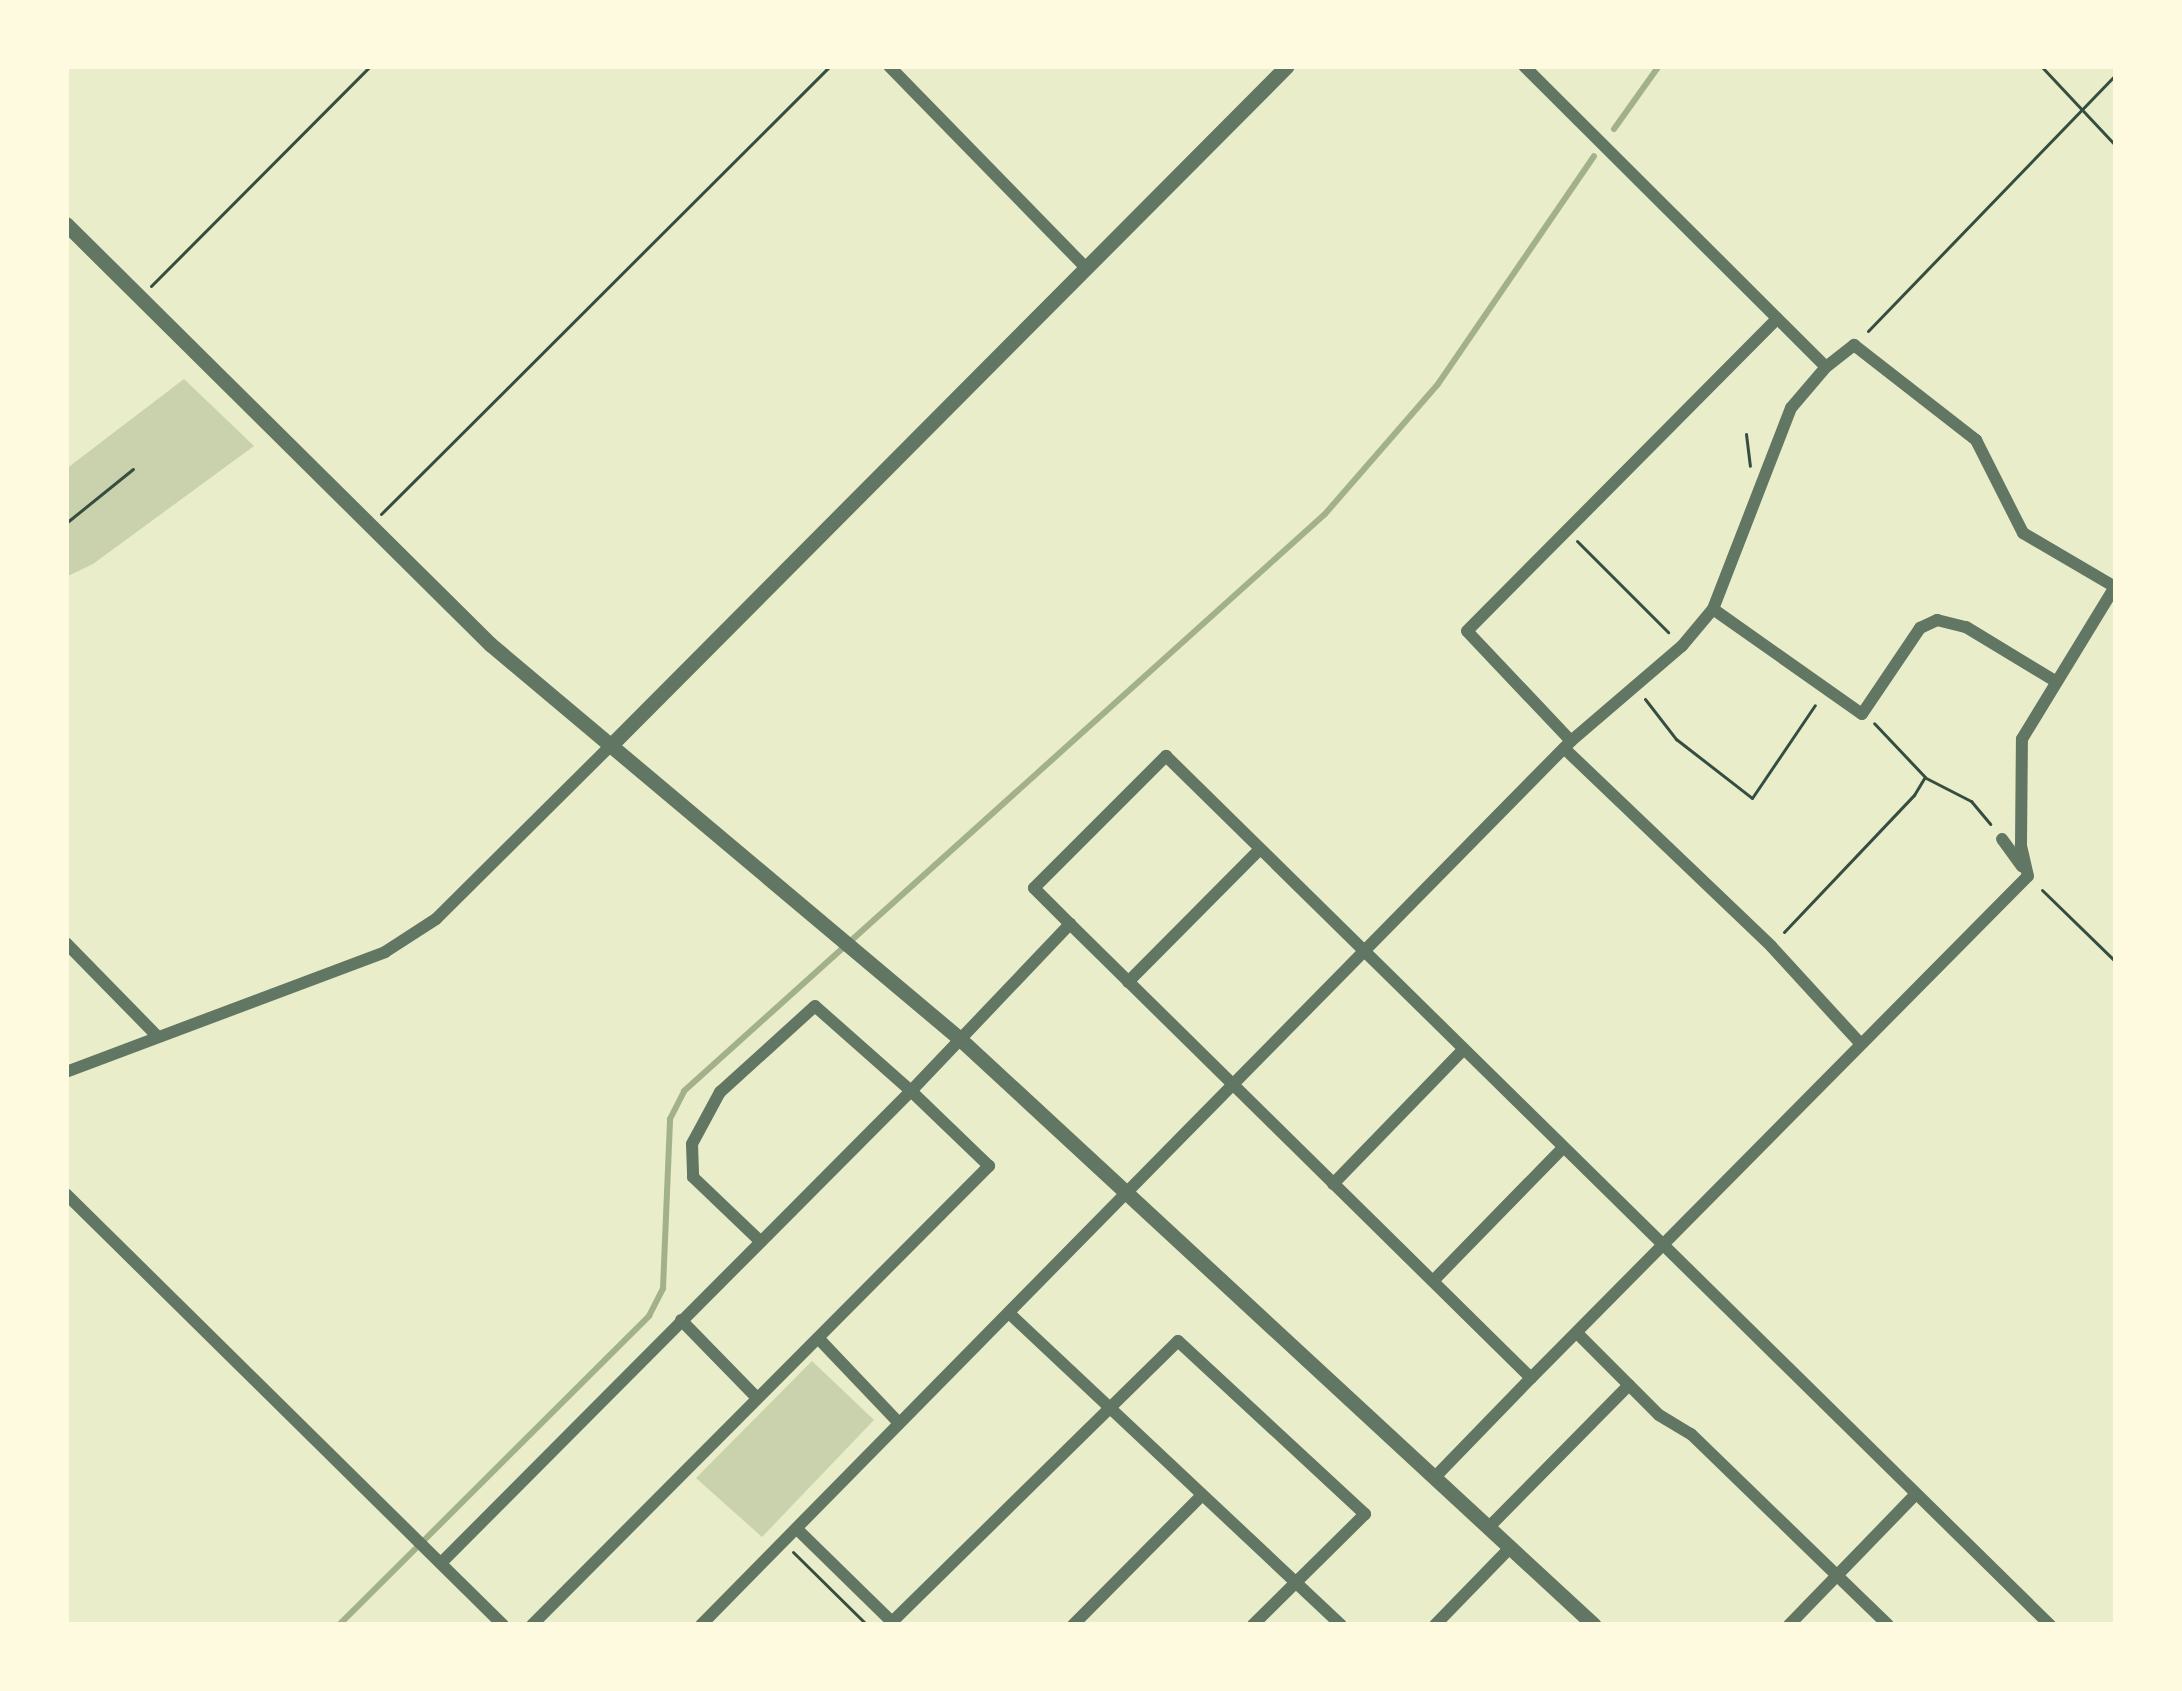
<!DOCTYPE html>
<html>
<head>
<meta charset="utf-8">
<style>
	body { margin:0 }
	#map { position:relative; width:2182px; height:1691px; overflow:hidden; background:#e9edc9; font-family:"Crimson Pro",serif }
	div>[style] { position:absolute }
	.green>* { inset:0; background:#cad2ad }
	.stream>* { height:6px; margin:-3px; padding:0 3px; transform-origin:3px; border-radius:3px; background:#a3b18a }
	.path>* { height:3px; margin:-1.5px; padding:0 1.5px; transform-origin:1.5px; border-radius:1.5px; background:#344e41 }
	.minor>* { height:12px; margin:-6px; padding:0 6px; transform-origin:6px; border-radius:6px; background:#617663 }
	.tertiary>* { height:15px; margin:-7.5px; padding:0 7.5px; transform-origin:7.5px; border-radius:7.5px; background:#617663 }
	span { translate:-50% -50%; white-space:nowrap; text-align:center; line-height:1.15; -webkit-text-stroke:9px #fefae0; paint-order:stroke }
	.frame { position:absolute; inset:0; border:69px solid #fefae0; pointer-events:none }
</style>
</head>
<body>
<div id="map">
	<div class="green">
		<i style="clip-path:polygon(184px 379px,254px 446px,93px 564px,66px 577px,66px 469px)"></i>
		<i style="clip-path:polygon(812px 1361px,874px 1420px,762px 1537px,696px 1478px)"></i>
	</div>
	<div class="stream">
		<i style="left:1614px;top:129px;width:77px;rotate:-54.5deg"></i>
		<i style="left:339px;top:1625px;width:438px;rotate:-44.9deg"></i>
		<i style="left:649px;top:1316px;width:31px;rotate:-63deg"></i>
		<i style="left:663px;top:1288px;width:169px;rotate:-87.6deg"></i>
		<i style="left:670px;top:1119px;width:31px;rotate:-63deg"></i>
		<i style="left:684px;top:1091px;width:862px;rotate:-41.99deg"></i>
		<i style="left:1325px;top:514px;width:172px;rotate:-49deg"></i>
		<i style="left:1438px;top:384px;width:276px;rotate:-55.6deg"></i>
	</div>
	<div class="path">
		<i style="left:2041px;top:66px;width:110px;rotate:46.8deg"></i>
		<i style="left:151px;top:286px;width:310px;rotate:-45.1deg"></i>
		<i style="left:1868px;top:331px;width:357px;rotate:-46deg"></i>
		<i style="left:1746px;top:434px;width:32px;rotate:83deg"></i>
		<i style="left:381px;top:514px;width:634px;rotate:-44.94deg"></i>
		<i style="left:66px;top:523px;width:86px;rotate:-38.9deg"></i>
		<i style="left:1577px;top:541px;width:129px;rotate:45deg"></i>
		<i style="left:1645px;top:699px;width:51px;rotate:52.2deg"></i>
		<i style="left:1676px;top:739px;width:96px;rotate:37.8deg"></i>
		<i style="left:1752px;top:798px;width:112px;rotate:-55.9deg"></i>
		<i style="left:1926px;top:778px;width:51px;rotate:27.1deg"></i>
		<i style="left:1971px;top:801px;width:30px;rotate:50deg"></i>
		<i style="left:2042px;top:890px;width:103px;rotate:44.2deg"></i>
		<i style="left:1784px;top:932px;width:189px;rotate:-46.5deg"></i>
		<i style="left:1914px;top:795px;width:21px;rotate:-59deg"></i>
		<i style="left:1925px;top:777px;width:74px;rotate:-133.4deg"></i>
		<i style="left:793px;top:1552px;width:104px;rotate:44.6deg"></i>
	</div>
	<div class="minor">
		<i style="left:889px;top:66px;width:279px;rotate:45.7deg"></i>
		<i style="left:1524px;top:66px;width:426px;rotate:44.9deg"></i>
		<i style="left:1826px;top:367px;width:36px;rotate:-38deg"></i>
		<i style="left:1854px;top:345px;width:155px;rotate:37.9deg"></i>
		<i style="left:1976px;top:440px;width:104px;rotate:63.2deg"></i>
		<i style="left:2023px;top:533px;width:107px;rotate:30.4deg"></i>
		<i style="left:1713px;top:609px;width:182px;rotate:35.2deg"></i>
		<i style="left:1862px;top:714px;width:104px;rotate:-56deg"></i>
		<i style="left:1920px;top:628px;width:19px;rotate:-25deg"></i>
		<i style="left:1937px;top:620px;width:30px;rotate:14deg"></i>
		<i style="left:1966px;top:627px;width:104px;rotate:31.2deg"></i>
		<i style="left:1571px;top:741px;width:151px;rotate:-133.4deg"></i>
		<i style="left:1467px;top:631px;width:440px;rotate:-45.2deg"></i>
		<i style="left:1566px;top:750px;width:284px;rotate:43.7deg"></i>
		<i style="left:1771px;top:946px;width:132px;rotate:47.5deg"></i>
		<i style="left:2002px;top:839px;width:34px;rotate:54deg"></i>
		<i style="left:1070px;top:924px;width:51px;rotate:-135deg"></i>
		<i style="left:1034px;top:888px;width:187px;rotate:-45deg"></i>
		<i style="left:1166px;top:756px;width:1240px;rotate:44.51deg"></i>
		<i style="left:66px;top:943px;width:130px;rotate:45.6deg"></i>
		<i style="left:1128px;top:982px;width:185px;rotate:-45.2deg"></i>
		<i style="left:66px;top:1072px;width:341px;rotate:-20.6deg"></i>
		<i style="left:385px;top:952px;width:61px;rotate:-32.9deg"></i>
		<i style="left:436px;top:919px;width:247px;rotate:-44.8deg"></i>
		<i style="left:1333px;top:1184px;width:187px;rotate:-45.9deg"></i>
		<i style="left:66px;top:1194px;width:614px;rotate:44.6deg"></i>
		<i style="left:1433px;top:1281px;width:185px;rotate:-45.7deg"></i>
		<i style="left:1010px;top:1314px;width:454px;rotate:43.2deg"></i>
		<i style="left:681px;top:1320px;width:109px;rotate:45.7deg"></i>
		<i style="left:1578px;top:1334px;width:72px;rotate:45deg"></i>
		<i style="left:820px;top:1340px;width:113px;rotate:46.4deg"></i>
		<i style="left:1435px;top:1477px;width:138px;rotate:-45.9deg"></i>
		<i style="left:1489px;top:1527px;width:199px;rotate:-45.4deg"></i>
		<i style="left:1629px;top:1385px;width:42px;rotate:45deg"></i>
		<i style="left:1659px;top:1415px;width:37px;rotate:31deg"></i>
		<i style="left:1691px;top:1434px;width:274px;rotate:44.1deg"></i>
		<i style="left:797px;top:1529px;width:133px;rotate:44.4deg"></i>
		<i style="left:892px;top:1622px;width:401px;rotate:-44.5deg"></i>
		<i style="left:1178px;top:1341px;width:255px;rotate:42.8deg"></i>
		<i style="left:1365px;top:1514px;width:158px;rotate:135.3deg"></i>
		<i style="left:441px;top:1563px;width:666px;rotate:-45.12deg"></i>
		<i style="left:911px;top:1091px;width:128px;rotate:-138.5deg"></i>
		<i style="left:815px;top:1006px;width:128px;rotate:137.8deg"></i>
		<i style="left:720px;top:1092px;width:59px;rotate:118.3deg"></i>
		<i style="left:692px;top:1144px;width:33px;rotate:88deg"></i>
		<i style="left:693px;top:1177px;width:91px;rotate:43.7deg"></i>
		<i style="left:532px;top:1625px;width:648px;rotate:-45.13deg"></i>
		<i style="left:989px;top:1166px;width:108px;rotate:-136.1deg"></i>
		<i style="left:911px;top:1091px;width:231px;rotate:-46.4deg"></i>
		<i style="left:1070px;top:924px;width:647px;rotate:44.56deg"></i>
		<i style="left:1531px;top:1378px;width:706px;rotate:-45.29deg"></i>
		<i style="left:2028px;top:876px;width:32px;rotate:-103deg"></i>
		<i style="left:2021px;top:845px;width:106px;rotate:-89.5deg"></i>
		<i style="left:2022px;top:739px;width:180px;rotate:-58.6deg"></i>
		<i style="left:701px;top:1625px;width:1240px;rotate:-45.46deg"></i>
		<i style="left:1571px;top:741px;width:146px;rotate:-40.6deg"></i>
		<i style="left:1682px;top:646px;width:48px;rotate:-50deg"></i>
		<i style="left:1713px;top:609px;width:216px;rotate:-68.8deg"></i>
		<i style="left:1791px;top:408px;width:54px;rotate:-49.5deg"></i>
		<i style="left:1073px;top:1625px;width:183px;rotate:-45.2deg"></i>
		<i style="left:1435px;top:1625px;width:107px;rotate:-45.8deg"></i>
		<i style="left:1789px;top:1625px;width:181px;rotate:-45.9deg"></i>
	</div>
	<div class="tertiary">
		<i style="left:66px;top:224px;width:597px;rotate:44.73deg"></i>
		<i style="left:490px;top:644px;width:614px;rotate:40.04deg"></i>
		<i style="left:960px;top:1039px;width:863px;rotate:42.75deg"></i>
		<i style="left:611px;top:745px;width:958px;rotate:-45.13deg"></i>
	</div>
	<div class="frame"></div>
</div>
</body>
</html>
